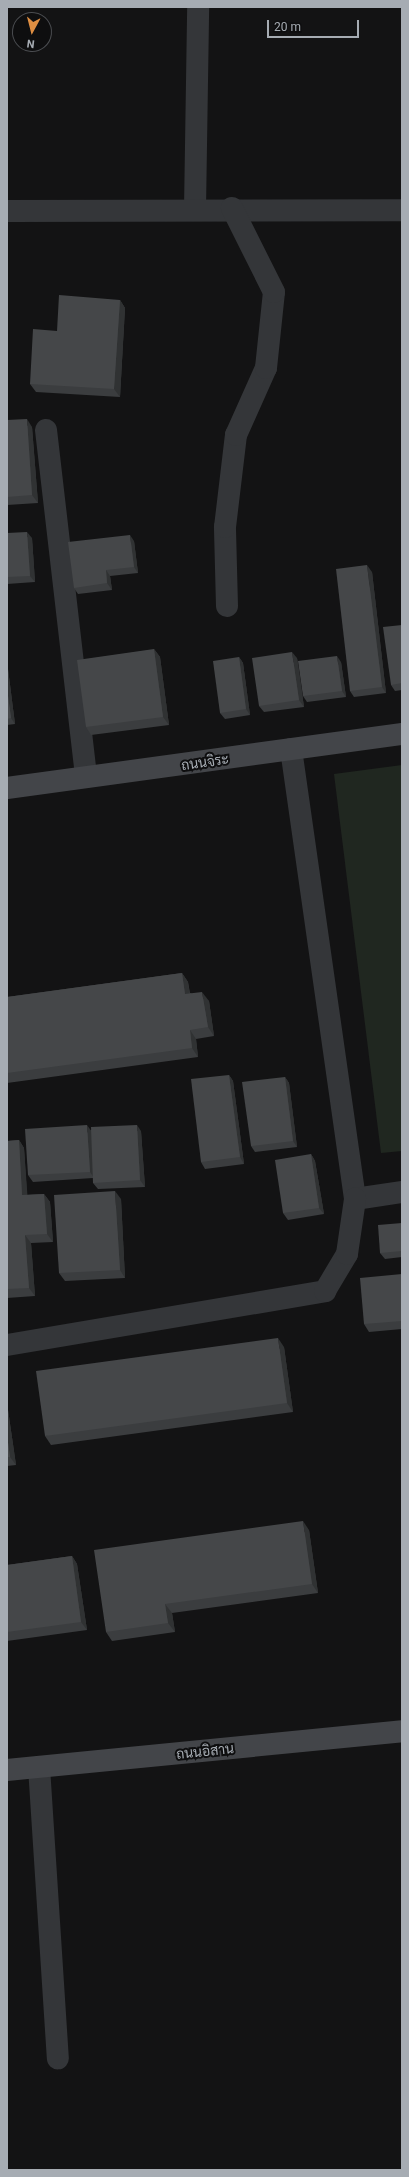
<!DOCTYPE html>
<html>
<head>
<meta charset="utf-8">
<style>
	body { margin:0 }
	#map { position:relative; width:409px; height:2177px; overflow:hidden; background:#131314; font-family:Roboto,Sarabun,sans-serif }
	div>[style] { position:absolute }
	.green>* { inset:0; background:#202720 }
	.street>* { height:22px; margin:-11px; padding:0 11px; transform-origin:11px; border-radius:11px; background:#343639 }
	.secondary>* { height:22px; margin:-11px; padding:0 11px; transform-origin:11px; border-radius:11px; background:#434549 }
	.wall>* { inset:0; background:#3b3d3f }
	.shaded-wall>* { inset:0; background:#303233 }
	.building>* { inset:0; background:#454749 }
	span { translate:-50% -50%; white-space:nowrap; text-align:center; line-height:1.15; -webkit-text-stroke:4px #0e0e0f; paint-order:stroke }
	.street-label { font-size:14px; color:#a6acb3 }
	.frame { position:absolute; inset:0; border:8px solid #a6acb3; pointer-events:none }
	.north { position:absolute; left:12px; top:12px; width:40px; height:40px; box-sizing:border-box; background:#0e0e0f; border:1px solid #4b4d51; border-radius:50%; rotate:187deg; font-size:11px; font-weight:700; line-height:16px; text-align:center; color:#a6acb3 }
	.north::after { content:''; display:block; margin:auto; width:14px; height:18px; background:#de8e42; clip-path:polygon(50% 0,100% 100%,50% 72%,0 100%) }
	.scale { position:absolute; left:267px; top:20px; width:92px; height:18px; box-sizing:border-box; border:2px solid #a6acb3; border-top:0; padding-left:5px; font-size:12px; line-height:14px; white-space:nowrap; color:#a6acb3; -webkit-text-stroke:3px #0e0e0f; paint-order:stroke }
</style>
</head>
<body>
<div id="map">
	<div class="green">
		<i style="clip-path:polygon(402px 765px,402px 1151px,381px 1153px,334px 774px)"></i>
	</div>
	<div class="street">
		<i style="left:195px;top:209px;width:202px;rotate:-89.1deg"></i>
		<i style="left:7px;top:211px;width:395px;rotate:-0.1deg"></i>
		<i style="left:46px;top:430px;width:349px;rotate:83.4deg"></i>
		<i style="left:227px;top:606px;width:79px;rotate:-91.5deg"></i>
		<i style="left:225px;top:527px;width:93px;rotate:-83.2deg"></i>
		<i style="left:236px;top:435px;width:73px;rotate:-65.9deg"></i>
		<i style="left:266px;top:368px;width:76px;rotate:-84deg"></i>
		<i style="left:274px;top:292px;width:94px;rotate:-116.6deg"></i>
		<i style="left:291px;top:749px;width:455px;rotate:81.9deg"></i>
		<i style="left:355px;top:1199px;width:48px;rotate:-8.5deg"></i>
		<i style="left:7px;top:1345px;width:323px;rotate:-9.6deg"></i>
		<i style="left:325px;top:1291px;width:43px;rotate:-59.3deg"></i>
		<i style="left:347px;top:1254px;width:56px;rotate:-81.7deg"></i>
		<i style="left:39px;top:1767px;width:292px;rotate:86.3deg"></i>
	</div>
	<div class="secondary">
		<i style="left:7px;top:788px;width:399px;rotate:-7.8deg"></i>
		<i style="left:7px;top:1770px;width:397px;rotate:-5.6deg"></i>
	</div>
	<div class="wall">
		<i style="clip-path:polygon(120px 300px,125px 308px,120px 397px,36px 392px,30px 384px,57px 331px)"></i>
		<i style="clip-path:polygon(7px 420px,32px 427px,38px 503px,7px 505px)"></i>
		<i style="clip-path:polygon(7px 533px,32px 538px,35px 582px,7px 584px)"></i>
		<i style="clip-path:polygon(134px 541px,138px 573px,110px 576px,112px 590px,78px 594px,74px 588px)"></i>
		<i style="clip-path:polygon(372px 572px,386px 693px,354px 697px,350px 691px)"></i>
		<i style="clip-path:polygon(402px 625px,402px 690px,395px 691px,391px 685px)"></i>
		<i style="clip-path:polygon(154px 649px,160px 657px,169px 725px,91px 735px,86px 727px)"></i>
		<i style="clip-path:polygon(239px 657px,243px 663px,250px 715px,225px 719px,220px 713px)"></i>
		<i style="clip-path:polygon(297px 658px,304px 707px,264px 712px,259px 706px)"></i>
		<i style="clip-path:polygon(341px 662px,346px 697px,307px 702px,303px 696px)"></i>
		<i style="clip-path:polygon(7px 668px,8px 669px,15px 724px,7px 725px)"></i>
		<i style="clip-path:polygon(182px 973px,188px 982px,190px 993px,209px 1001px,214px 1036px,196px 1039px,198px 1057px,7px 1083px,7px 997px)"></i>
		<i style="clip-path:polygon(229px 1075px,233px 1081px,244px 1164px,205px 1169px,201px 1162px)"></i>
		<i style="clip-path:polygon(285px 1077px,289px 1083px,297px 1147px,255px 1152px,251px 1146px)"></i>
		<i style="clip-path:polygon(91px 1130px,141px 1131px,145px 1187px,98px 1189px,93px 1183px,93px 1178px,33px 1182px,28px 1175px)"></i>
		<i style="clip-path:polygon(19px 1140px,24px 1148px,27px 1195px,44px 1194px,50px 1202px,53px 1242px,31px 1243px,35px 1296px,7px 1298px,7px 1141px)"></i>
		<i style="clip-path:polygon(311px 1154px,315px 1161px,324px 1214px,288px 1220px,283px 1213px)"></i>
		<i style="clip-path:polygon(121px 1199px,125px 1278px,65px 1281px,59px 1273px)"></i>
		<i style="clip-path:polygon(402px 1223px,402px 1257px,385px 1259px,380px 1253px)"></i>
		<i style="clip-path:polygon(402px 1274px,402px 1329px,369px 1332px,364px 1324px)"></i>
		<i style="clip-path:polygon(284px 1347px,293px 1412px,51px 1445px,45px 1436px)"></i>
		<i style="clip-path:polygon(7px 1403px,16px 1465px,7px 1466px)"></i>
		<i style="clip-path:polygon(309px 1530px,318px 1593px,172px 1613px,175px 1632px,112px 1641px,106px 1632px)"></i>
		<i style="clip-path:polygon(72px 1556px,77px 1564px,87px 1630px,7px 1641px,7px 1565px)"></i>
	</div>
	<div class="shaded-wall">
		<i style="clip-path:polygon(120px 300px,125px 308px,120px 397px,114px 389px)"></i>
		<i style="clip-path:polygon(27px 419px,32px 427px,38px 503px,32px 495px)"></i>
		<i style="clip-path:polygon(27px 532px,32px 538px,35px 582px,30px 576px)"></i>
		<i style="clip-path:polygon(130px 535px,134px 541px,138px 573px,134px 567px)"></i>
		<i style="clip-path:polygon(367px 565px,372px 572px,386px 693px,382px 687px)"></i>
		<i style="clip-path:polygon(106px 570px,110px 576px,112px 590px,107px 583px)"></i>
		<i style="clip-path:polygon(154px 649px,160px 657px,169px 725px,163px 717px)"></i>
		<i style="clip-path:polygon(292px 652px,297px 658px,304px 707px,299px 700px)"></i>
		<i style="clip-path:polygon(337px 656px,341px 662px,346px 697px,342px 691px)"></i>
		<i style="clip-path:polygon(239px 657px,243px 663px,250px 715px,246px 709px)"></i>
		<i style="clip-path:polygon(7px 668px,8px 669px,15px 724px,11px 718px,7px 688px)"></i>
		<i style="clip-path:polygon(182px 973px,188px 982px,191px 1003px,185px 994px)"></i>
		<i style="clip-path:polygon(202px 992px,209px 1001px,214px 1036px,208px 1027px)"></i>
		<i style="clip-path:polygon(190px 1030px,196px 1039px,198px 1057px,192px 1048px)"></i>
		<i style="clip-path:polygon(229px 1075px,233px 1081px,244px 1164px,240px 1157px)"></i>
		<i style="clip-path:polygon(285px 1077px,289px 1083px,297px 1147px,293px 1141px)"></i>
		<i style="clip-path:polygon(87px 1125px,92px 1132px,94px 1178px,90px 1172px)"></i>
		<i style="clip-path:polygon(137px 1125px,141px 1131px,145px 1187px,140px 1180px)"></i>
		<i style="clip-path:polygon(19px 1140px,24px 1148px,28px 1203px,22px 1195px)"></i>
		<i style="clip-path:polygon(311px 1154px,315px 1161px,324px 1214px,319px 1208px)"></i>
		<i style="clip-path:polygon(115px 1191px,121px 1199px,125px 1278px,120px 1270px)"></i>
		<i style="clip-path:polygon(44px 1194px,50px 1202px,53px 1242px,47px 1234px)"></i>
		<i style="clip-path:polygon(25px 1235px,31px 1243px,35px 1296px,29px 1288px)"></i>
		<i style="clip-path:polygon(278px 1338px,284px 1347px,293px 1412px,287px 1403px)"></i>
		<i style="clip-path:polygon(7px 1403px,16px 1465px,10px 1457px,7px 1435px)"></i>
		<i style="clip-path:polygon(303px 1521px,309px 1530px,318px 1593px,312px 1584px)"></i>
		<i style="clip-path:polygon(72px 1556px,77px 1564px,87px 1630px,81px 1622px)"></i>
		<i style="clip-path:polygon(165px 1604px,172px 1613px,175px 1632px,168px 1623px)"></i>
	</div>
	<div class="building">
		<i style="clip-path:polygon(59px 295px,120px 300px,114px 389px,30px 384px,33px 329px,57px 331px)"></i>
		<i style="clip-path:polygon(27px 419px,32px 495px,7px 497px,7px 420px)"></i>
		<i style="clip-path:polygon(27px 532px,30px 576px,7px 577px,7px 533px)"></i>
		<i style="clip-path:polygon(130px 535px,134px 567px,106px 570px,107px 583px,74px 588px,68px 542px)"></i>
		<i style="clip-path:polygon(367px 565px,382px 687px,350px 691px,336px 569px)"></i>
		<i style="clip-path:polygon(402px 625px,402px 683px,391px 685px,383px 627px)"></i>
		<i style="clip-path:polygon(154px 649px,163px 717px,86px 727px,77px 660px)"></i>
		<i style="clip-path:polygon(292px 652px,299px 700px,259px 706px,252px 658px)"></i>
		<i style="clip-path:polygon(337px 656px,342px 691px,303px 696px,298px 661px)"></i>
		<i style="clip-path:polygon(239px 657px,246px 709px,220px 713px,213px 661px)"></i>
		<i style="clip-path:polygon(7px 688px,11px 718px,7px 719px)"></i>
		<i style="clip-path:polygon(182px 973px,185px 994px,202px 992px,208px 1027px,190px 1030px,192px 1048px,7px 1073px,7px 997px)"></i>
		<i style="clip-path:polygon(229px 1075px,240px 1157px,201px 1162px,191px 1079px)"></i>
		<i style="clip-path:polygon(285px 1077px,293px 1141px,251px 1146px,242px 1082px)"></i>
		<i style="clip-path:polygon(87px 1125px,90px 1172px,28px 1175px,25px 1129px)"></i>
		<i style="clip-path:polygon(137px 1125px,140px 1180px,93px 1183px,91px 1127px)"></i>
		<i style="clip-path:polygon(19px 1140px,22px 1195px,44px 1194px,47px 1234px,25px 1235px,29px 1288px,7px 1289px,7px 1141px)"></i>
		<i style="clip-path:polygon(311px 1154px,319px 1208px,283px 1213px,275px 1160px)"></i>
		<i style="clip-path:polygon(115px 1191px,120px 1270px,59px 1273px,54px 1195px)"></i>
		<i style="clip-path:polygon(402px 1223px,402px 1251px,380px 1253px,378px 1225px)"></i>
		<i style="clip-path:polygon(402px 1274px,402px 1321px,364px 1324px,360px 1278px)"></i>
		<i style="clip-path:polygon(278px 1338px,287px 1403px,45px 1436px,36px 1371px)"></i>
		<i style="clip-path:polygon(7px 1435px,10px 1457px,7px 1457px)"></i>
		<i style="clip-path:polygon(303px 1521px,312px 1584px,165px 1604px,168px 1623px,106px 1632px,94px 1550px)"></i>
		<i style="clip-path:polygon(72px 1556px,81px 1622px,7px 1632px,7px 1565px)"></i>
	</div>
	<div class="street-label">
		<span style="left:205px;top:762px;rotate:-8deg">ถนนจิระ</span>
		<span style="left:205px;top:1751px;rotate:-6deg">ถนนอิสาน</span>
	</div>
	<div class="frame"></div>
	<div class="north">N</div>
	<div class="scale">20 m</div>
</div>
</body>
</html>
